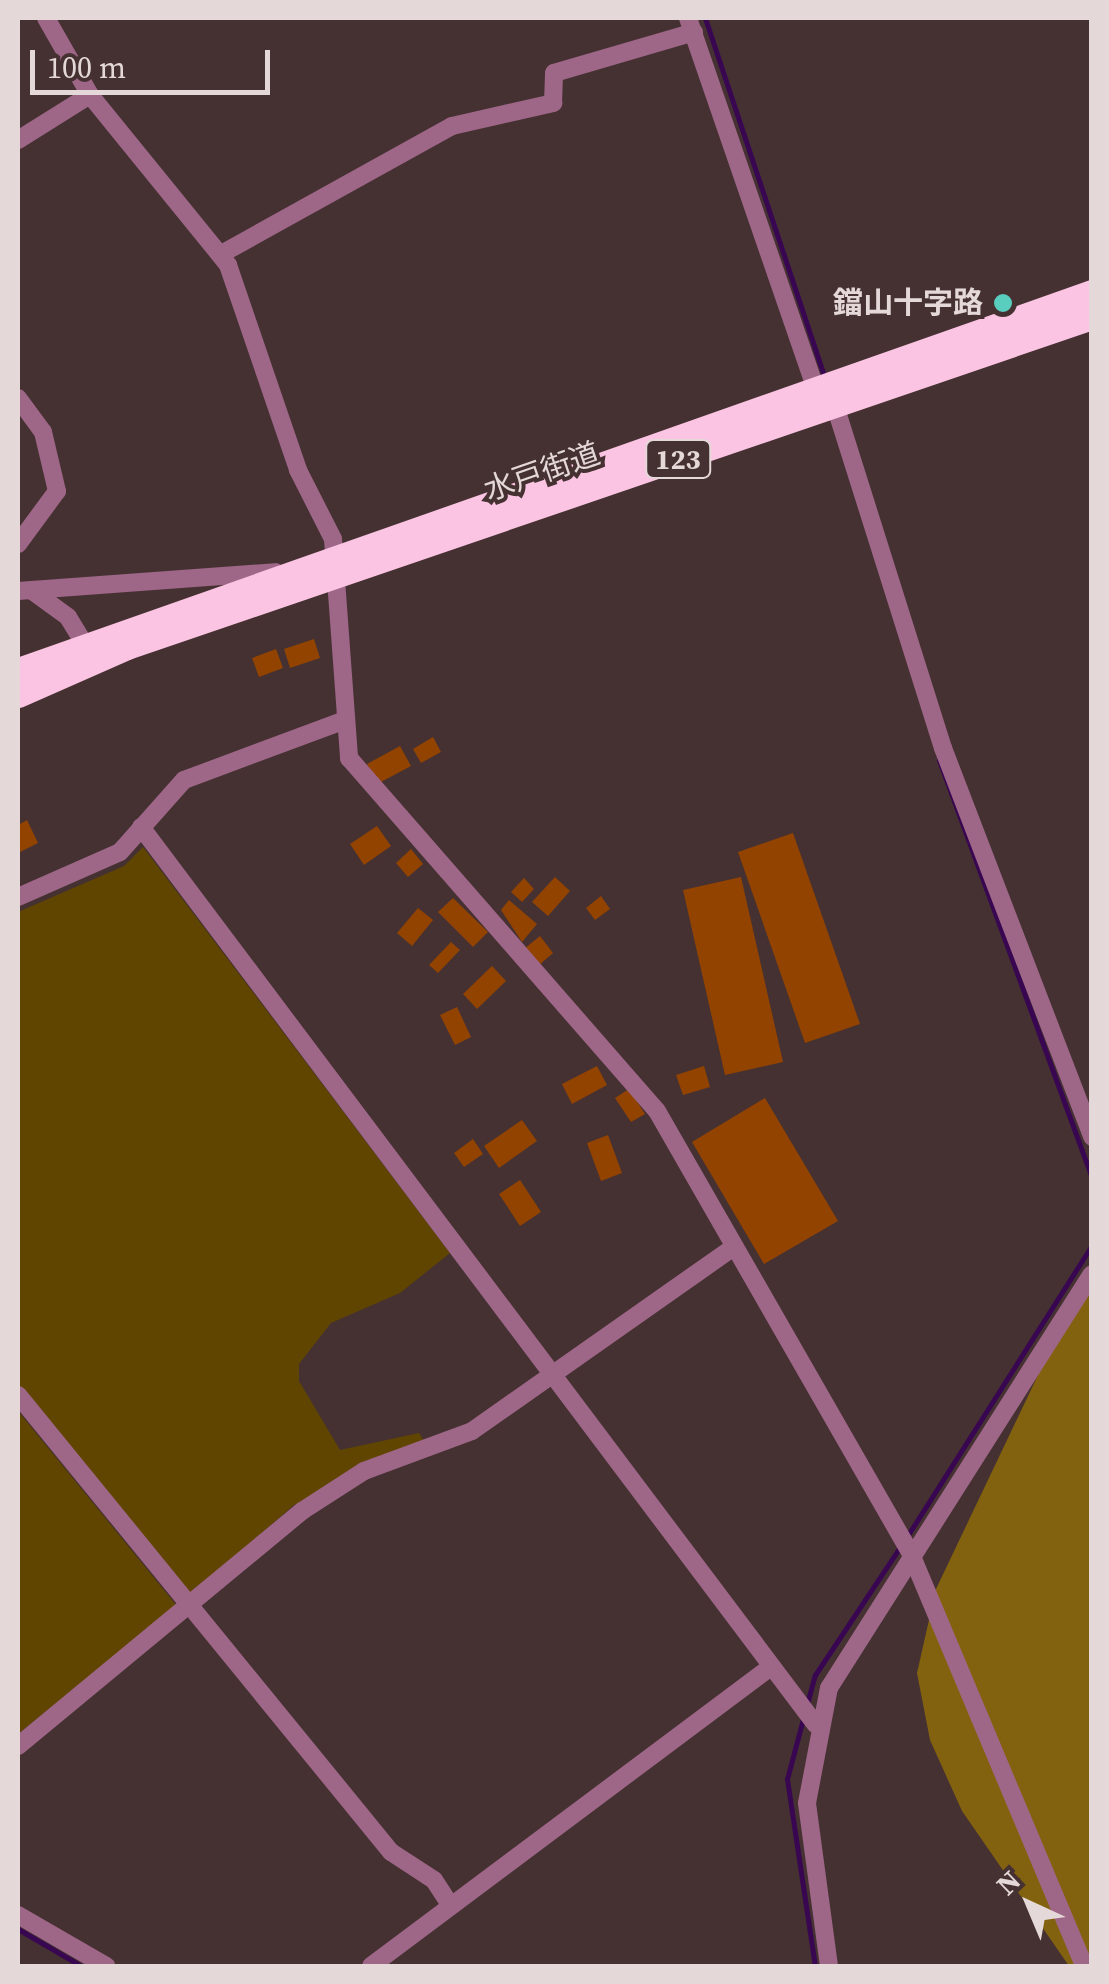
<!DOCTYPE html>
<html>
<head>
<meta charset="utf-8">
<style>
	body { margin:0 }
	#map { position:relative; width:1109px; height:1984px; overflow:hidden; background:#453132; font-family:"Source Serif 4","Noto Sans JP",serif }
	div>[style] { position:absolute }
	.green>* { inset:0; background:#5f4500 }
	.forest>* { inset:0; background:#83620f }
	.stream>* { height:5px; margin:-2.5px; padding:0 2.5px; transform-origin:2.5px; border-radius:2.5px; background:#390652 }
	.building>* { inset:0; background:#924300 }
	.minor>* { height:18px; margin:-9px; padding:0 9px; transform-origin:9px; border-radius:9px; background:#9e6687 }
	.highway>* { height:25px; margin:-12.5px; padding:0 12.5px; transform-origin:12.5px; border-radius:12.5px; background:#fbc4e3 }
	.dots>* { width:28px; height:28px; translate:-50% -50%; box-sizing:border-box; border:5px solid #453132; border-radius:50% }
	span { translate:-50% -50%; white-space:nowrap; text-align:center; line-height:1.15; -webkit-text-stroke:8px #453132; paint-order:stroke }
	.shield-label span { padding:2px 8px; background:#453132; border:2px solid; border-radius:8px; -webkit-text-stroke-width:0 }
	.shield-label { font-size:28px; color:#e5d8d8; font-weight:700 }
	.poi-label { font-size:30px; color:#e5d8d8; font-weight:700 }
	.right { translate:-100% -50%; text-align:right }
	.street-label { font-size:30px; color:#e5d8d8 }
	.frame { position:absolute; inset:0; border:20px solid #e5d8d8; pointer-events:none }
	.north { position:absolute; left:979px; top:1854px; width:100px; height:100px; -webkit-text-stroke:8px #453132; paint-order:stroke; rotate:316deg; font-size:28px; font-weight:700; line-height:40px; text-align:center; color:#e5d8d8 }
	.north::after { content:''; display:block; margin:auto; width:35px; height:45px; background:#e5d8d8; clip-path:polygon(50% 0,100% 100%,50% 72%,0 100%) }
	.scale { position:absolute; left:30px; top:50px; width:240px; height:45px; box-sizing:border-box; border:5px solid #e5d8d8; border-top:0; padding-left:12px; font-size:30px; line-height:35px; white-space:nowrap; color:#e5d8d8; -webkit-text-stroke:8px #453132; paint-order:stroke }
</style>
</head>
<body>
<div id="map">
	<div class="green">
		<i style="clip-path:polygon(143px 847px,450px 1253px,400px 1293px,331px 1323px,299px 1364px,299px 1381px,340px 1450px,419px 1433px,425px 1443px,294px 1505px,190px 1595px,18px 1384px,18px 912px,124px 866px)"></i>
		<i style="clip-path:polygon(18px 1411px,177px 1606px,18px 1734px)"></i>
	</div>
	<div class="forest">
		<i style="clip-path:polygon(1091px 1264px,1091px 1966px,1069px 1966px,962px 1811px,930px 1740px,917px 1673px,936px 1589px)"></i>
	</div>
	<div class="stream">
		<i style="left:705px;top:18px;width:376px;rotate:71.6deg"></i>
		<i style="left:939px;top:760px;width:445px;rotate:69.9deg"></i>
		<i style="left:906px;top:1538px;width:347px;rotate:-57.6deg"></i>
		<i style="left:807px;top:1704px;width:30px;rotate:-75deg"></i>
		<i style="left:815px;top:1675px;width:154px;rotate:-56.4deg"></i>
		<i style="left:804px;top:1715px;width:66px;rotate:104.9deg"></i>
		<i style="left:787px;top:1779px;width:189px;rotate:81.5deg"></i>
		<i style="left:18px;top:1929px;width:73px;rotate:30.4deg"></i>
	</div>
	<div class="building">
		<i style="clip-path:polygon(314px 639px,320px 658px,290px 668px,284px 649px)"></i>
		<i style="clip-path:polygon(276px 649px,283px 668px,259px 677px,252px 658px)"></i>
		<i style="clip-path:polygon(433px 737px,441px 752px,421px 763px,413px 749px)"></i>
		<i style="clip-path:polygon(400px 746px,411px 766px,377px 784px,367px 764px)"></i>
		<i style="clip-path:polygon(27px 820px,38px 843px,18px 853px,18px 825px)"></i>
		<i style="clip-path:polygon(377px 826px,391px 846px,364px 865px,350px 844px)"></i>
		<i style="clip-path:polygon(793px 833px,860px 1024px,805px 1043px,738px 852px)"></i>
		<i style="clip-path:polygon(411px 849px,423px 864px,408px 877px,396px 863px)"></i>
		<i style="clip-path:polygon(555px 877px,570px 891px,548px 916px,532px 902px)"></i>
		<i style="clip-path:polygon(741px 877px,783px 1062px,725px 1075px,683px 890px)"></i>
		<i style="clip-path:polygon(524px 878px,534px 889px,522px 902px,511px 892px)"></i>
		<i style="clip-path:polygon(601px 896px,610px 909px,595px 920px,586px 908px)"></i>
		<i style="clip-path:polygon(453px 898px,488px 932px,473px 947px,438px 912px)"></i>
		<i style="clip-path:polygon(509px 900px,537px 924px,522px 942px,501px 910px)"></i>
		<i style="clip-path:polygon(418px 908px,433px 920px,412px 946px,397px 933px)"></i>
		<i style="clip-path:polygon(540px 936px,553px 953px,538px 966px,524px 949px)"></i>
		<i style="clip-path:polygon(451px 942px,460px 950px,438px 973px,429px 965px)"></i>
		<i style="clip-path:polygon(492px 966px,506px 981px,477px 1009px,463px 994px)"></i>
		<i style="clip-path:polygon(457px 1007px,471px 1037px,455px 1045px,440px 1015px)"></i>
		<i style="clip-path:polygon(597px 1066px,607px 1085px,572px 1104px,562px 1084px)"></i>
		<i style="clip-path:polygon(704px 1066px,710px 1087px,683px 1095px,676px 1075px)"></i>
		<i style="clip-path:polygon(629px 1089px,645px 1114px,631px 1122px,615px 1098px)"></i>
		<i style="clip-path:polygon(765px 1098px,838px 1221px,764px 1264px,692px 1142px)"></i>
		<i style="clip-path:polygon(522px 1120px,537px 1141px,499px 1168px,484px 1146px)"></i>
		<i style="clip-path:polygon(608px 1135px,622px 1173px,601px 1181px,587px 1143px)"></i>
		<i style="clip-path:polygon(473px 1139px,483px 1154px,464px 1167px,454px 1153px)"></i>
		<i style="clip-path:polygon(520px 1180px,541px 1212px,520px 1226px,499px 1194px)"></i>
	</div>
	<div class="minor">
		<i style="left:46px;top:18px;width:89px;rotate:60.3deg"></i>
		<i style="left:90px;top:95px;width:219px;rotate:50.9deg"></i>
		<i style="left:228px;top:265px;width:217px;rotate:71.1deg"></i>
		<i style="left:298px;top:470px;width:77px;rotate:63.1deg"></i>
		<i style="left:333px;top:539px;width:220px;rotate:85.8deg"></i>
		<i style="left:349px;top:758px;width:468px;rotate:48.9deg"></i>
		<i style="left:657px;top:1111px;width:511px;rotate:60.17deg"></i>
		<i style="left:911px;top:1554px;width:447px;rotate:67.2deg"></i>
		<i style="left:688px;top:18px;width:393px;rotate:71deg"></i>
		<i style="left:18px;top:140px;width:85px;rotate:-32deg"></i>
		<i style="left:223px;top:253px;width:262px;rotate:-29deg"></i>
		<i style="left:452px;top:126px;width:104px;rotate:-12.8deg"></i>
		<i style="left:553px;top:103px;width:30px;rotate:-88deg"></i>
		<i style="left:554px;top:73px;width:146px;rotate:-16.3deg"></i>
		<i style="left:832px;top:396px;width:369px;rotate:72.5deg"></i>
		<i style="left:943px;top:748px;width:417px;rotate:69deg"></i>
		<i style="left:18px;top:398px;width:42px;rotate:53.7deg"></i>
		<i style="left:43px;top:432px;width:61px;rotate:76.7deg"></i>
		<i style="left:57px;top:491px;width:66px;rotate:126.3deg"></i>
		<i style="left:31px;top:590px;width:46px;rotate:36.1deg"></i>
		<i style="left:68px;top:617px;width:42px;rotate:58.6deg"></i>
		<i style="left:18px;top:591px;width:258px;rotate:-4.2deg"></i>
		<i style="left:141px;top:827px;width:1123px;rotate:53.07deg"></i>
		<i style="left:18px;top:897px;width:111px;rotate:-23.8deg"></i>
		<i style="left:120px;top:852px;width:96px;rotate:-48.4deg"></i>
		<i style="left:184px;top:780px;width:172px;rotate:-20.4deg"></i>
		<i style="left:18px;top:1395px;width:590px;rotate:50.78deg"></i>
		<i style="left:391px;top:1852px;width:51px;rotate:33.1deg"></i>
		<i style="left:434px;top:1880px;width:30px;rotate:57deg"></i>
		<i style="left:18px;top:1746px;width:369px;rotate:-39.6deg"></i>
		<i style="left:302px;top:1511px;width:74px;rotate:-32.8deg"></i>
		<i style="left:364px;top:1471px;width:115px;rotate:-20.3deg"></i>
		<i style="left:472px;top:1431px;width:320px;rotate:-35.1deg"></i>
		<i style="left:18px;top:1915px;width:102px;rotate:30.1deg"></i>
		<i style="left:371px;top:1966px;width:499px;rotate:-36.8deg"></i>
		<i style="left:829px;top:1966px;width:164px;rotate:-97.7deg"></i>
		<i style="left:807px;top:1803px;width:117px;rotate:-79.2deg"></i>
		<i style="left:829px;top:1688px;width:490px;rotate:-57.6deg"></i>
	</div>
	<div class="highway">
		<i style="left:18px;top:670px;width:1139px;rotate:-19.39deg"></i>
		<i style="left:18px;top:695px;width:119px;rotate:-23.8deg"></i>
		<i style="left:127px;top:647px;width:1020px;rotate:-18.88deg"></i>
	</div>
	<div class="dots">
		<i style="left:1003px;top:303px;background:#59cebf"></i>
	</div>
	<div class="shield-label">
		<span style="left:678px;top:459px">123</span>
	</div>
	<div class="poi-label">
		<span class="right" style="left:983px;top:303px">鐺山十字路</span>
	</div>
	<div class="street-label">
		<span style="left:542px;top:472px;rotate:-19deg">水戸街道</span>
	</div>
	<div class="frame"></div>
	<div class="north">N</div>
	<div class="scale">100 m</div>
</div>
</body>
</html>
